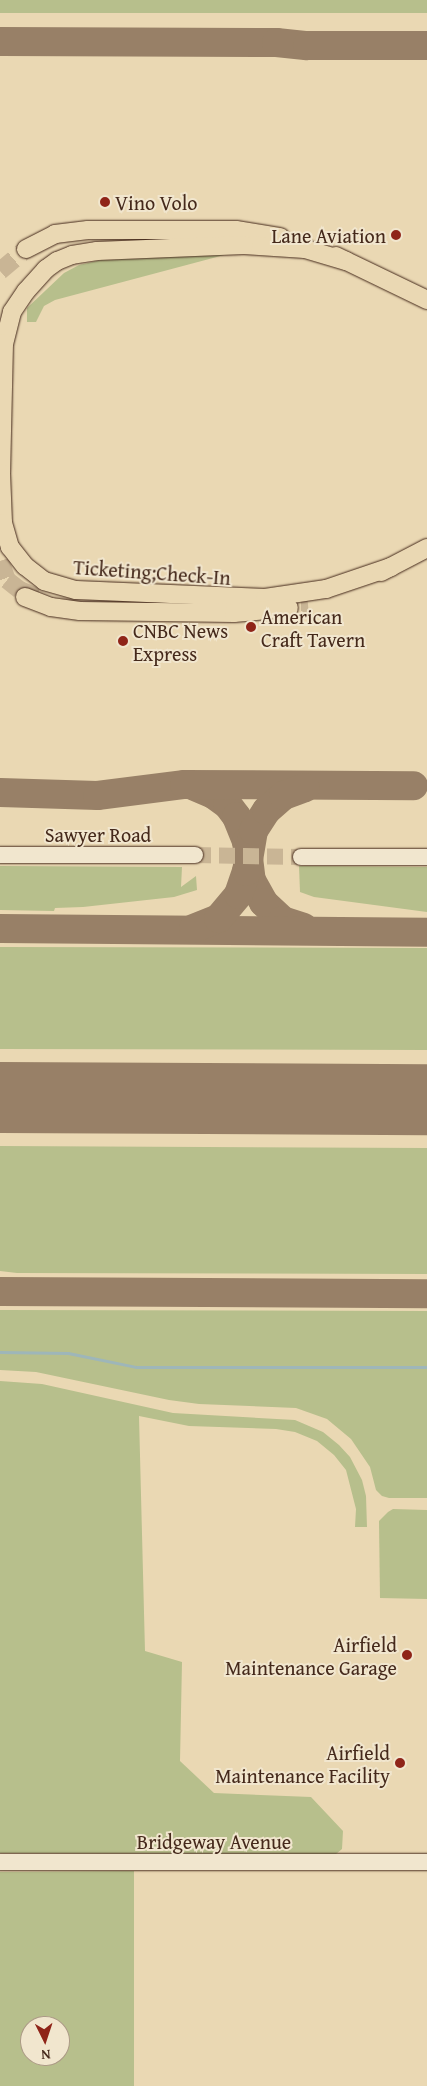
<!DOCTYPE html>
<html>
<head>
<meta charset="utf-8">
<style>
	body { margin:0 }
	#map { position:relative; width:427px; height:2086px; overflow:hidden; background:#ead8b3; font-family:"Gentium Book Plus",serif }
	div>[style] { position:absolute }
	.green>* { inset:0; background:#b7bf8c }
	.stream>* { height:3px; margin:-1.5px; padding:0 1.5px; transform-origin:1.5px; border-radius:1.5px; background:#9eb6b9 }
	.taxiway>* { height:29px; margin:-14.5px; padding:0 14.5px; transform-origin:14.5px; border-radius:14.5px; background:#988067 }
	.runway>* { height:71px; margin:-35.5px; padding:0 35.5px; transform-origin:35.5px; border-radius:35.5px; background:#988067 }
	.secondary-tunnel>* { height:16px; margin-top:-8px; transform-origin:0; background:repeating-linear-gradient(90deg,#c9b595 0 16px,transparent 0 24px) }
	.primary-tunnel>* { height:18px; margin-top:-9px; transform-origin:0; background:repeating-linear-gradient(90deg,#c9b595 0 18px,transparent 0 27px) }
	.roads { filter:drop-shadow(0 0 1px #45291b) drop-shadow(0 0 1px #45291b) }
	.secondary>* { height:16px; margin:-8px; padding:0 8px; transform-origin:8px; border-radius:8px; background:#f1e6ce }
	.primary>* { height:18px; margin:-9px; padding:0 9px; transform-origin:9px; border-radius:9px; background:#ead8b3 }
	.dots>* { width:14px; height:14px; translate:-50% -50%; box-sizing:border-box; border:2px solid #f1e6ce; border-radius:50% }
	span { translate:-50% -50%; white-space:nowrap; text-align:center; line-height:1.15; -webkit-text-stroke:4px #f1e6ce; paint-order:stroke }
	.poi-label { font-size:20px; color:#45291b }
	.left { translate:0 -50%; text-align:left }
	.right { translate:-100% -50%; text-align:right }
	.street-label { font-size:20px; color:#45291b }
	.north { position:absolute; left:20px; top:2016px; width:50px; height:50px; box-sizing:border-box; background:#f1e6ce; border:1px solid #ac9a86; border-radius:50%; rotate:176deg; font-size:14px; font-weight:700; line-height:20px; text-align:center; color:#45291b }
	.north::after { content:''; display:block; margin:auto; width:18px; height:22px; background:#8f2418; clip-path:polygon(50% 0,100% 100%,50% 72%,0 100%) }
</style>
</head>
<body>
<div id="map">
	<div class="green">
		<i style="clip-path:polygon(0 0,427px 0,427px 13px,0 13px)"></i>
		<i style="clip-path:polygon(228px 254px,55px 300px,44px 306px,36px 322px,27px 322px,27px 308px,64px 273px,79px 265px,101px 260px)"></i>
		<i style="clip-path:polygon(0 866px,182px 867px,181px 887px,196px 876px,197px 890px,174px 897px,83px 907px,55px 908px,54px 911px,0 910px)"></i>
		<i style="clip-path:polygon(299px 866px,427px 867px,427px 912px,314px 897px,300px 892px)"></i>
		<i style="clip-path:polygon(0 947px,427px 948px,427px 1050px,0 1049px)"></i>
		<i style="clip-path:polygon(0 1146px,427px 1148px,427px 1274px,17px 1273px,0 1271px)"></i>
		<i style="clip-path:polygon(0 1310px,427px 1311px,427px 1498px,389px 1498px,382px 1496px,376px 1490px,370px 1467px,351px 1439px,327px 1419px,296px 1408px,199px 1404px,169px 1400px,36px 1372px,0 1370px)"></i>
		<i style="clip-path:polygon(0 1381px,42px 1384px,173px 1413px,295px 1420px,323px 1432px,339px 1445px,350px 1457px,362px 1480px,366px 1496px,367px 1527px,355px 1527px,356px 1509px,346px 1470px,334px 1455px,317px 1441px,295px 1432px,276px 1429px,189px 1426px,139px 1416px,145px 1651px,182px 1662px,180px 1761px,214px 1793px,311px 1797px,343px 1831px,342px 1849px,336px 1854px,0 1853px)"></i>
		<i style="clip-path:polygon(393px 1509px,427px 1510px,427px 1599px,380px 1598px,379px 1521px,388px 1512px)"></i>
		<i style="clip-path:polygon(evenodd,134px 1871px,134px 2086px,0 2086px,0 1872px,134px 1871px,30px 2026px,60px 2026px,60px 2056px,30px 2056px,30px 2026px)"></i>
	</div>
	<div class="stream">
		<i style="left:0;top:1352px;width:68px;rotate:0.8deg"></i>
		<i style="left:68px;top:1353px;width:69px;rotate:11.6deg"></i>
		<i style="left:136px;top:1367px;width:291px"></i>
	</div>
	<div class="taxiway">
		<i style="left:0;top:41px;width:276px;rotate:0.2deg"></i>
		<i style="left:276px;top:42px;width:31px;rotate:6deg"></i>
		<i style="left:307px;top:45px;width:120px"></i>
		<i style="left:194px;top:786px;width:21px;rotate:23deg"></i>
		<i style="left:213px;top:794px;width:17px;rotate:36deg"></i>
		<i style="left:227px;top:804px;width:15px;rotate:53deg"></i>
		<i style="left:236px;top:816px;width:27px;rotate:68deg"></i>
		<i style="left:246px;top:841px;width:39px;rotate:83deg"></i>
		<i style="left:251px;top:880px;width:25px;rotate:61deg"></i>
		<i style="left:263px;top:902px;width:26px;rotate:43deg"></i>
		<i style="left:282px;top:920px;width:22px;rotate:18deg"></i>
		<i style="left:0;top:792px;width:97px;rotate:1.8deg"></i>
		<i style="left:97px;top:795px;width:88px;rotate:-7.2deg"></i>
		<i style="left:184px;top:784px;width:229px;rotate:0.3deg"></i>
		<i style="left:0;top:928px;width:427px;rotate:0.5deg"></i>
		<i style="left:193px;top:928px;width:27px;rotate:-22deg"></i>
		<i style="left:218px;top:918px;width:31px;rotate:-50deg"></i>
		<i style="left:238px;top:894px;width:24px;rotate:-71deg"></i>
		<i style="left:246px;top:871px;width:42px;rotate:-80.3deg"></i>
		<i style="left:253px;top:830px;width:24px;rotate:-57deg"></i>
		<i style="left:266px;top:810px;width:23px;rotate:-41deg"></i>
		<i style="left:283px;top:795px;width:23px;rotate:-20deg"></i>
		<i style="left:0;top:1291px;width:427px;rotate:0.3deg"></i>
	</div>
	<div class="runway">
		<i style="left:0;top:1097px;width:427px;rotate:0.3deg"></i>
	</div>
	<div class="secondary-tunnel">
		<i style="left:195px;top:855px;width:106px;rotate:1.1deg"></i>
	</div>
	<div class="primary-tunnel">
		<i style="left:0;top:271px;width:34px;rotate:-40deg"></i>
		<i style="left:0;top:561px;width:20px;rotate:70deg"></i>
		<i style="left:7px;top:580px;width:16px;rotate:38deg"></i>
		<i style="left:20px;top:590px;width:23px;rotate:23deg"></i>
		<i style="left:274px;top:606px;width:34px;rotate:-5deg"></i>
	</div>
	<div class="roads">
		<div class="secondary">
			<i style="left:0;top:855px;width:195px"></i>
			<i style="left:301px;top:857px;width:126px"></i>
			<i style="left:0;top:1862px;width:427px"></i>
		</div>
		<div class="primary">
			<i style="left:26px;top:249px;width:33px;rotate:-27deg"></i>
			<i style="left:55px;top:234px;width:33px;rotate:-7deg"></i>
			<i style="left:88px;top:230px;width:148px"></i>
			<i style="left:236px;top:230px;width:45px;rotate:9deg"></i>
			<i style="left:336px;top:256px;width:101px;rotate:25.8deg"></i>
			<i style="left:346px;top:261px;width:43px;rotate:-163.7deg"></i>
			<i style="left:305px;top:249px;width:61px;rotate:-176.2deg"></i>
			<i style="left:244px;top:245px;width:147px;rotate:177.7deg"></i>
			<i style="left:97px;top:251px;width:25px;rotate:171deg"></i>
			<i style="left:72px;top:255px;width:16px;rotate:158deg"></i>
			<i style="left:57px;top:261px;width:14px;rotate:144deg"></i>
			<i style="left:46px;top:269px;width:30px;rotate:132deg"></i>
			<i style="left:26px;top:291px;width:25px;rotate:124deg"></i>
			<i style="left:12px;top:312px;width:32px;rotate:104deg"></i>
			<i style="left:4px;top:343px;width:130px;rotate:91.3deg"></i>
			<i style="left:1px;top:473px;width:50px;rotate:87.7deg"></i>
			<i style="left:3px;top:523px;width:25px;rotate:74deg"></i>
			<i style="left:10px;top:547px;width:24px;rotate:52deg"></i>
			<i style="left:25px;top:566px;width:24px;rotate:38deg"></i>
			<i style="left:44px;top:581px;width:33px;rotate:16deg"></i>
			<i style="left:76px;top:590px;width:189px;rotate:2.4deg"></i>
			<i style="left:265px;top:598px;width:62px;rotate:-8.4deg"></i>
			<i style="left:326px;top:589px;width:69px;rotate:-18.7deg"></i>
			<i style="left:381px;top:572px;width:52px;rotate:-27.6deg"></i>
			<i style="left:25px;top:597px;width:28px;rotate:21deg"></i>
			<i style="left:51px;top:607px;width:29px;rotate:8deg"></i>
			<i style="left:80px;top:611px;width:154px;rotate:0.7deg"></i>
			<i style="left:234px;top:613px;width:55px;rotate:-5.2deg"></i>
		</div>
	</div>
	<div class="dots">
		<i style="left:105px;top:202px;background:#8f2418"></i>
		<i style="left:396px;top:235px;background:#8f2418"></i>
		<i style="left:251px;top:627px;background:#8f2418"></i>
		<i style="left:123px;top:641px;background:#8f2418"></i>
		<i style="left:407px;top:1655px;background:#8f2418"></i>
		<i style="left:400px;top:1763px;background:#8f2418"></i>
	</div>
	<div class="poi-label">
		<span class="left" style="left:115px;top:202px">Vino Volo</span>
		<span class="right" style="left:386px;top:235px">Lane Aviation</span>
		<span class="left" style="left:261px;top:628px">American<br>Craft Tavern</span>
		<span class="left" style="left:133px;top:642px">CNBC News<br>Express</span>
		<span class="right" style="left:397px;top:1656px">Airfield<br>Maintenance Garage</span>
		<span class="right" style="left:390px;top:1764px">Airfield<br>Maintenance Facility</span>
	</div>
	<div class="street-label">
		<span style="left:152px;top:572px;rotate:4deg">Ticketing;Check-In</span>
		<span style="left:98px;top:834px">Sawyer Road</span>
		<span style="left:214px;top:1841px">Bridgeway Avenue</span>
	</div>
	<div class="north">N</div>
</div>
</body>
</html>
